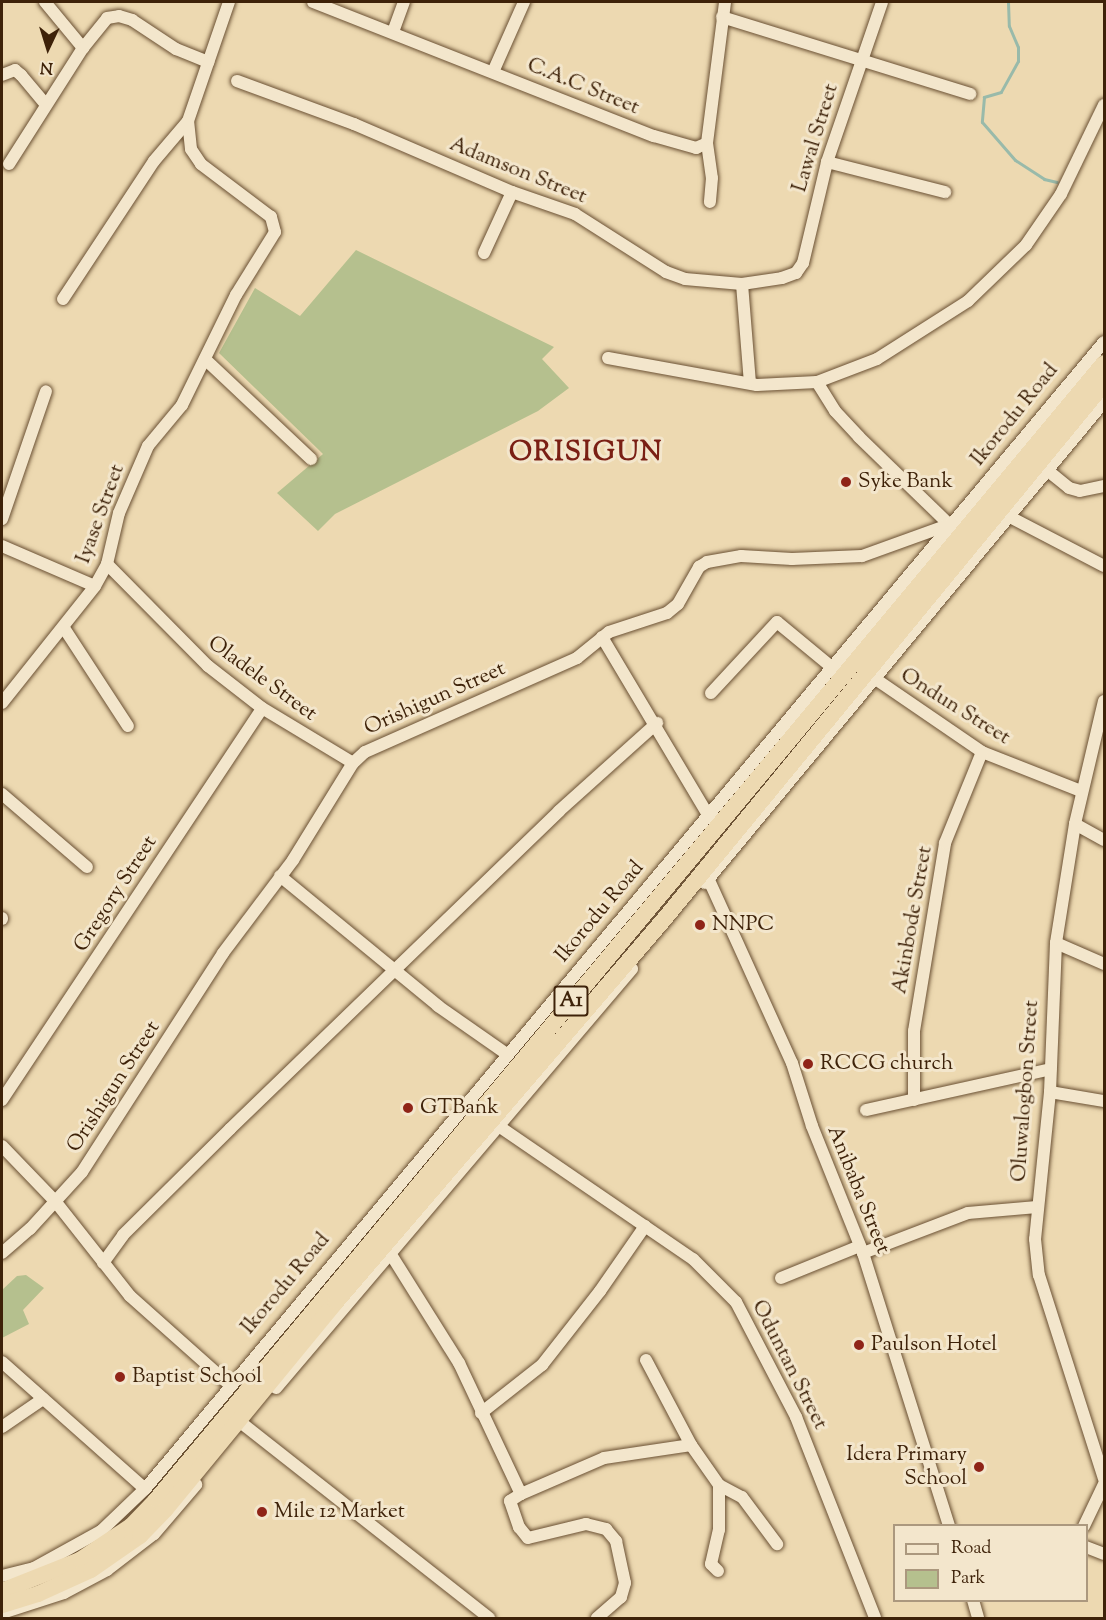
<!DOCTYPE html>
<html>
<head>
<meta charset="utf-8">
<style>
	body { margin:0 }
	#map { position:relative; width:1106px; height:1620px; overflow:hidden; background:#edd9b1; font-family:"Sorts Mill Goudy",serif }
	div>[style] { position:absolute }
	.green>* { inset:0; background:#b5c08e }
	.stream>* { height:3px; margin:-1.5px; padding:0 1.5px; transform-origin:1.5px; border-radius:1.5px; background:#99baaa }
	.roads { filter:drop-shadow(0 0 2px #6a5033) drop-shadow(0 0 2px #6a5033) }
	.minor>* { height:12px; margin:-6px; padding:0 6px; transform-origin:6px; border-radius:6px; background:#f3e6cc }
	.highway>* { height:16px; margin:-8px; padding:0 8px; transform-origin:8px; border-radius:8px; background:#edd9b1 }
	.dots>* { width:16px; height:16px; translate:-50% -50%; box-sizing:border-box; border:3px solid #f3e6cc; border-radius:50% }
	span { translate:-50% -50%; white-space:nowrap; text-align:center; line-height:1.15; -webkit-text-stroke:6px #f3e6cc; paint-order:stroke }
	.shield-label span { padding:2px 4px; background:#f3e6cc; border:2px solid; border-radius:4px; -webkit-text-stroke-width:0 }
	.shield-label { font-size:20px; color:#3e2209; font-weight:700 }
	.street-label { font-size:21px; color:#3e2209 }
	.poi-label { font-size:21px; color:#3e2209 }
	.left { translate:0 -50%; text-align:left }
	.right { translate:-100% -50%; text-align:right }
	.district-label { font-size:27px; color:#7a1f14; font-weight:700; letter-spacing:1.5px }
	.frame { position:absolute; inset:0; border:3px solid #3e2209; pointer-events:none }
	.legend { position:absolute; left:893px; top:1524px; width:195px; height:78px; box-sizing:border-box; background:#f3e6cc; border:2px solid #ab987e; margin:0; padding:8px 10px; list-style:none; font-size:18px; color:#3e2209 }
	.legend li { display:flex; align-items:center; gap:12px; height:30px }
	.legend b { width:30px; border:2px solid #ab987e }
	.north { position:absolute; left:18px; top:18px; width:60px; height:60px; -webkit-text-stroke:4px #f3e6cc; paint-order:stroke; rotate:184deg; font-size:16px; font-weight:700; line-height:24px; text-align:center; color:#3e2209 }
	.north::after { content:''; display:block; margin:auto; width:21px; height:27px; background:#3e2209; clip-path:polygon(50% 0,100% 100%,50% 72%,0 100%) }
</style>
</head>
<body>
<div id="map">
	<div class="green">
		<i style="clip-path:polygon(356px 250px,554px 347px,542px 359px,569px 388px,538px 411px,335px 514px,318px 531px,277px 493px,323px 454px,219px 353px,255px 288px,300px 316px)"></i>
		<i style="clip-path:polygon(26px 1275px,44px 1288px,23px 1310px,29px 1324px,2px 1338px,2px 1290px,17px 1276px)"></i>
	</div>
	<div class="stream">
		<i style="left:1008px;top:2px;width:24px;rotate:88deg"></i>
		<i style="left:1009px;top:26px;width:23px;rotate:67deg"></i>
		<i style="left:1018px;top:47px;width:14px;rotate:90deg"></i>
		<i style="left:1018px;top:61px;width:35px;rotate:119deg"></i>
		<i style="left:1001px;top:92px;width:18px;rotate:164deg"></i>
		<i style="left:984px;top:97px;width:25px;rotate:95deg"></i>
		<i style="left:982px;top:122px;width:50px;rotate:49deg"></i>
		<i style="left:1015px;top:160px;width:35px;rotate:33deg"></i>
		<i style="left:1044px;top:179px;width:13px;rotate:13deg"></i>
	</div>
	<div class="roads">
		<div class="minor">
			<i style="left:45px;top:2px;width:60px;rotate:50.4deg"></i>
			<i style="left:313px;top:2px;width:366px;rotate:21.5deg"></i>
			<i style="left:654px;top:136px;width:44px;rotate:15.9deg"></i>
			<i style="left:696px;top:148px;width:12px;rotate:-24deg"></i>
			<i style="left:707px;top:143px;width:142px;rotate:-82.7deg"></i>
			<i style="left:722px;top:17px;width:260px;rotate:17.2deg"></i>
			<i style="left:393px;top:32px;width:32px;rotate:-70deg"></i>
			<i style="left:493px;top:72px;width:77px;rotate:-66.1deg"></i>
			<i style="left:2px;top:75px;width:14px;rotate:-21deg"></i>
			<i style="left:15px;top:70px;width:8px;rotate:40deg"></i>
			<i style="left:21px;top:75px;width:38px;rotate:50deg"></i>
			<i style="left:237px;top:81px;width:125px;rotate:20.2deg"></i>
			<i style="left:354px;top:124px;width:172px;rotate:23.3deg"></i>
			<i style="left:512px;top:192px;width:67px;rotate:19.2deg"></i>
			<i style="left:575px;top:214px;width:108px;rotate:32.5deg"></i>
			<i style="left:666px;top:272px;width:20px;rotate:20deg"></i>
			<i style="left:685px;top:279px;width:57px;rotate:5deg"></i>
			<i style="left:742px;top:284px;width:40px;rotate:-8.5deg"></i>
			<i style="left:782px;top:278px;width:15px;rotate:-20deg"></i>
			<i style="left:796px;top:273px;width:12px;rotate:-55deg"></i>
			<i style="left:803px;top:263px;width:104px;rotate:-76.6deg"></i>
			<i style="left:827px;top:162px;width:169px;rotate:-71deg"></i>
			<i style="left:707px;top:143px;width:35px;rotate:82deg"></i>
			<i style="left:712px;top:178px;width:24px;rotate:95deg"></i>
			<i style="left:827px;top:162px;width:122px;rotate:14.3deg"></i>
			<i style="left:9px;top:164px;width:138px;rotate:-57.5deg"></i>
			<i style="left:83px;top:48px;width:38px;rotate:-51deg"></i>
			<i style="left:107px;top:18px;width:12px;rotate:-9deg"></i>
			<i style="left:119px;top:16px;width:14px;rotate:17deg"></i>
			<i style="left:132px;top:20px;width:53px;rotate:33.4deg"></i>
			<i style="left:176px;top:49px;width:35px;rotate:22deg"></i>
			<i style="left:484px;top:253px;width:67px;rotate:-65.3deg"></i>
			<i style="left:742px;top:284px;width:99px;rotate:85.4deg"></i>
			<i style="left:63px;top:299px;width:165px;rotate:-56.6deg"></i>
			<i style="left:154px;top:161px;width:52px;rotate:-49.6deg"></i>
			<i style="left:608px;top:358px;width:151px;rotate:10.3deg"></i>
			<i style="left:757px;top:385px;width:60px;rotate:-2.9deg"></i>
			<i style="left:817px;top:382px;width:64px;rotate:-21deg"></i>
			<i style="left:877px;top:359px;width:108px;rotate:-32.5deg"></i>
			<i style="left:968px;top:301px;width:81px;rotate:-44deg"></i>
			<i style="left:1026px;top:245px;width:62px;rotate:-55.5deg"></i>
			<i style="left:1061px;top:194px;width:99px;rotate:-64.2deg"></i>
			<i style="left:207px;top:361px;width:143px;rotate:43.3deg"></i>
			<i style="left:817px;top:382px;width:34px;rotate:58deg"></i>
			<i style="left:835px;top:411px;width:35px;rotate:47deg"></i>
			<i style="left:859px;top:437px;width:131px;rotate:44.1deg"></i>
			<i style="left:1047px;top:470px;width:28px;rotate:39deg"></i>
			<i style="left:1069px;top:488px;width:11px;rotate:15deg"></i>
			<i style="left:1080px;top:491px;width:25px;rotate:-12deg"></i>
			<i style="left:1008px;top:516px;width:108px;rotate:27.5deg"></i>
			<i style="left:2px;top:519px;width:135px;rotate:-71deg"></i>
			<i style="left:2px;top:546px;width:101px;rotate:23.3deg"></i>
			<i style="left:107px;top:564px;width:144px;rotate:45.3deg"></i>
			<i style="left:208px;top:666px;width:68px;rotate:37.9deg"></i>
			<i style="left:262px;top:708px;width:106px;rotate:31.1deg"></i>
			<i style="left:64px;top:628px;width:117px;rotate:56.9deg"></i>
			<i style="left:602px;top:637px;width:211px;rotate:59.2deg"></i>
			<i style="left:877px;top:680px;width:127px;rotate:34.4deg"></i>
			<i style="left:982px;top:752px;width:106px;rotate:21.5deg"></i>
			<i style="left:711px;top:693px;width:97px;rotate:-47.1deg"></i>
			<i style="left:777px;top:622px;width:74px;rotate:39.5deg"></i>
			<i style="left:1104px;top:701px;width:126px;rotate:103.3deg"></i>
			<i style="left:1075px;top:824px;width:121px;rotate:99.1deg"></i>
			<i style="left:1056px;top:943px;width:149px;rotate:92.3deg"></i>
			<i style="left:1050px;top:1092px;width:148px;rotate:95.8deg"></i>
			<i style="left:1035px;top:1239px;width:36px;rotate:84deg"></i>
			<i style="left:1039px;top:1275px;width:214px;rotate:72.3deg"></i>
			<i style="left:2px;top:703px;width:149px;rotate:-51.5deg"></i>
			<i style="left:95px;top:586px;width:25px;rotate:-61deg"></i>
			<i style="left:107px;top:564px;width:52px;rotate:-76.8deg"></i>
			<i style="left:119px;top:513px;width:73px;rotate:-66.6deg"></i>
			<i style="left:148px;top:446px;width:53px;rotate:-50.3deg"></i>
			<i style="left:182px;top:405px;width:123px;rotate:-63.9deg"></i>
			<i style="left:236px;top:295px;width:74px;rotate:-58.2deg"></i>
			<i style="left:275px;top:232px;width:16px;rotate:-105deg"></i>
			<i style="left:271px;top:217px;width:88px;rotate:-142.9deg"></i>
			<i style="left:201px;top:164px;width:18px;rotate:-124deg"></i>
			<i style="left:191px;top:149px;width:28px;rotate:-96deg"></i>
			<i style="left:188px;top:121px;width:126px;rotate:-71deg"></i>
			<i style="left:2px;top:794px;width:112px;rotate:40.7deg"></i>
			<i style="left:1075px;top:824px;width:33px;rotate:29deg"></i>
			<i style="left:280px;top:876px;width:205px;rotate:39.4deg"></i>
			<i style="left:438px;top:1006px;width:85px;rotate:35deg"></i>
			<i style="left:708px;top:878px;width:203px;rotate:65.6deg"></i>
			<i style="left:792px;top:1063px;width:66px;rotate:72.4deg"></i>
			<i style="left:812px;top:1126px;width:137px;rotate:68.1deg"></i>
			<i style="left:863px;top:1253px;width:286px;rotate:72.5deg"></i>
			<i style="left:705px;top:883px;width:625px;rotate:-50.32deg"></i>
			<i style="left:2px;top:919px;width:1px;rotate:-90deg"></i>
			<i style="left:1056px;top:943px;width:52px;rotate:23.6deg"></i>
			<i style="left:1050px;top:1092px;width:55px;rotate:9.5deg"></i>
			<i style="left:2px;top:1100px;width:470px;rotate:-56.4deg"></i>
			<i style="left:914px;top:1100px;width:69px;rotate:-90deg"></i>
			<i style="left:914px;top:1031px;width:191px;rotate:-80.6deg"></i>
			<i style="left:945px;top:843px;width:98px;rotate:-67.9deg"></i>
			<i style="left:866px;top:1110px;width:189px;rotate:-12.5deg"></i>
			<i style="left:500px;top:1127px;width:234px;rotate:34.4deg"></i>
			<i style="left:693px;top:1259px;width:61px;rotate:45deg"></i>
			<i style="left:736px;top:1302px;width:130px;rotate:62.4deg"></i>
			<i style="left:796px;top:1417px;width:216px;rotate:68.5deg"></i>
			<i style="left:2px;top:1146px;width:76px;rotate:46.1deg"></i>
			<i style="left:55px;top:1201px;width:121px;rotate:51.7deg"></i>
			<i style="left:130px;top:1296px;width:134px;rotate:41.7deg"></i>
			<i style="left:2px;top:1253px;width:37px;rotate:-41deg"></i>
			<i style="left:30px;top:1229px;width:77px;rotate:-47.6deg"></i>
			<i style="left:82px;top:1172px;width:260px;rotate:-57.2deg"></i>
			<i style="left:223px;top:953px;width:116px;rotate:-53deg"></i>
			<i style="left:293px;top:860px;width:114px;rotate:-58.3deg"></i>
			<i style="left:353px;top:763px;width:16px;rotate:-43deg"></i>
			<i style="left:365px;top:752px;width:232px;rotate:-23.9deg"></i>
			<i style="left:577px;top:658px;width:41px;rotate:-39.1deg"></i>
			<i style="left:609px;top:632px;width:61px;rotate:-18.1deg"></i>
			<i style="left:667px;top:613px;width:14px;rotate:-39deg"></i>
			<i style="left:678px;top:604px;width:43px;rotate:-60.4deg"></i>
			<i style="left:699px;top:567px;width:9px;rotate:-32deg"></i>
			<i style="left:707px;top:562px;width:35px;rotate:-10deg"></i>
			<i style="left:741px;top:556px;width:51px;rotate:3.4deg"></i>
			<i style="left:792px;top:559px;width:70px;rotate:-2.5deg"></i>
			<i style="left:862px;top:556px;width:91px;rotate:-19.8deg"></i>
			<i style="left:390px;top:1253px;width:130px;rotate:57.9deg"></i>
			<i style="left:459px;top:1363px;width:145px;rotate:64.7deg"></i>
			<i style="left:521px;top:1494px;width:13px;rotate:148deg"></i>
			<i style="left:510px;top:1501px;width:28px;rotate:71deg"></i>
			<i style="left:519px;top:1527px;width:14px;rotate:51deg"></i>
			<i style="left:528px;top:1538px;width:60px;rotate:-13.6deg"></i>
			<i style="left:586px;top:1524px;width:21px;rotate:14deg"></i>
			<i style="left:606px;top:1529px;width:16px;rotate:50deg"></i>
			<i style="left:616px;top:1541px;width:43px;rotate:77.9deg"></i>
			<i style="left:625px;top:1583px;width:15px;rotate:106deg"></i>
			<i style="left:621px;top:1597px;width:32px;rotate:139deg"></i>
			<i style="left:863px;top:1253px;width:112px;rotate:-20.9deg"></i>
			<i style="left:968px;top:1213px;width:69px;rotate:-5deg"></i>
			<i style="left:103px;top:1263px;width:34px;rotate:-54deg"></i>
			<i style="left:123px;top:1235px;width:151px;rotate:-44.7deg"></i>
			<i style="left:230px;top:1129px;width:458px;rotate:-44deg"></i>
			<i style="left:559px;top:811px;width:132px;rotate:-41.9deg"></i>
			<i style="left:781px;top:1278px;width:85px;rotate:-22.1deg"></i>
			<i style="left:646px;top:1360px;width:96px;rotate:62.1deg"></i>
			<i style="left:691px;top:1445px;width:49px;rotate:55deg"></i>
			<i style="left:719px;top:1485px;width:26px;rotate:28deg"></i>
			<i style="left:742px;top:1497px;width:59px;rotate:53.3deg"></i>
			<i style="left:2px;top:1362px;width:191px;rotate:41.6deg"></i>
			<i style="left:276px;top:1388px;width:550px;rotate:-49.65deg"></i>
			<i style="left:481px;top:1413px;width:78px;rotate:-38.2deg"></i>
			<i style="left:542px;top:1365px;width:94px;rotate:-51.9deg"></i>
			<i style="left:600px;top:1291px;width:79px;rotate:-55.3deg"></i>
			<i style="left:244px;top:1425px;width:312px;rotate:38.2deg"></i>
			<i style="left:2px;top:1427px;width:50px;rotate:-34.3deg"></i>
			<i style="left:521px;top:1494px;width:90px;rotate:-23.4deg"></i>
			<i style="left:604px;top:1458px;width:88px;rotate:-8.5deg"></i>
			<i style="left:1084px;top:1526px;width:47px;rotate:-64.5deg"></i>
			<i style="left:1086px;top:1547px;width:19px;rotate:21deg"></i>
			<i style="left:718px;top:1571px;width:10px;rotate:-135deg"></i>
			<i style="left:711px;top:1564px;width:35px;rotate:-77deg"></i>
			<i style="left:719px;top:1530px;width:45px;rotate:-90deg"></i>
			<i style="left:2px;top:1576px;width:33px;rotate:-14deg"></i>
			<i style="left:34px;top:1568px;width:77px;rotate:-28.9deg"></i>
			<i style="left:101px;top:1531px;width:61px;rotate:-43.7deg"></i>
			<i style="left:145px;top:1489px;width:1495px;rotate:-50.1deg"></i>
			<i style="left:973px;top:1600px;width:19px;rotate:74deg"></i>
			<i style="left:2px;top:1613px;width:65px;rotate:-17.9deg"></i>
			<i style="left:64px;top:1593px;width:49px;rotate:-28.1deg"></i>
			<i style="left:107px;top:1570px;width:59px;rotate:-37.5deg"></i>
			<i style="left:154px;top:1534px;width:65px;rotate:-49.4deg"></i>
		</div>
		<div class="highway">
			<i style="left:2px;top:1591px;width:84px;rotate:-21.7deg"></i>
			<i style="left:80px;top:1560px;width:61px;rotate:-33.7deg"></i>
			<i style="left:131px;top:1526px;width:36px;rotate:-46deg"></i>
			<i style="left:156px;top:1500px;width:1480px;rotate:-50.18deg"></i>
			<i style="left:2px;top:1605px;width:38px;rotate:-17deg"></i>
			<i style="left:38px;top:1594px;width:58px;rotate:-24.4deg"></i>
			<i style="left:91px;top:1570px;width:60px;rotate:-34.8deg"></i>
			<i style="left:140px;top:1536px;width:37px;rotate:-46deg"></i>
			<i style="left:166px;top:1509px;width:268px;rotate:-50.6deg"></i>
			<i style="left:336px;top:1302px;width:507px;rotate:-49.4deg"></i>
			<i style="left:666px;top:917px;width:690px;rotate:-50.59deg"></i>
		</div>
	</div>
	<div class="dots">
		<i style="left:846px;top:482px;background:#8f2418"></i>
		<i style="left:700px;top:925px;background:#8f2418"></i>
		<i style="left:808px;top:1064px;background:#8f2418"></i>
		<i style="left:408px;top:1108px;background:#8f2418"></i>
		<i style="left:859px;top:1345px;background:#8f2418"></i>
		<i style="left:120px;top:1377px;background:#8f2418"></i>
		<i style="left:979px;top:1467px;background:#8f2418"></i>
		<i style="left:262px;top:1512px;background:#8f2418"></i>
	</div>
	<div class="shield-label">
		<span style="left:571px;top:1001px">A1</span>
	</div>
	<div class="street-label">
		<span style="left:583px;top:87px;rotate:22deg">C.A.C Street</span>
		<span style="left:816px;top:138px;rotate:-73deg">Lawal Street</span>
		<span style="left:518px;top:171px;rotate:22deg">Adamson Street</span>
		<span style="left:1015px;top:415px;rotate:-51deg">Ikorodu Road</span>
		<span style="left:101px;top:514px;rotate:-70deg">Iyase Street</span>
		<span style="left:262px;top:679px;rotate:36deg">Oladele Street</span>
		<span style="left:435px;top:699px;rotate:-24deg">Orishigun Street</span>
		<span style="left:955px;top:707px;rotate:32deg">Ondun Street</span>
		<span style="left:116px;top:894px;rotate:-57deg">Gregory Street</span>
		<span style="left:600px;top:912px;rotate:-50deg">Ikorodu Road</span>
		<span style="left:913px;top:920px;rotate:-80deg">Akinbode Street</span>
		<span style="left:114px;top:1087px;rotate:-57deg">Orishigun Street</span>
		<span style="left:1026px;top:1091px;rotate:-86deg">Oluwalogbon Street</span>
		<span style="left:858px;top:1190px;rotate:68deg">Anibaba Street</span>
		<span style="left:286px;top:1284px;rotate:-50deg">Ikorodu Road</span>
		<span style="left:789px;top:1365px;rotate:63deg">Oduntan Street</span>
	</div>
	<div class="poi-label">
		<span class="left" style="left:858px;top:482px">Syke Bank</span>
		<span class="left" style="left:712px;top:925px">NNPC</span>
		<span class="left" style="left:820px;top:1064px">RCCG church</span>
		<span class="left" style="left:420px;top:1108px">GTBank</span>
		<span class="left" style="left:871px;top:1345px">Paulson Hotel</span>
		<span class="left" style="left:132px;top:1377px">Baptist School</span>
		<span class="right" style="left:967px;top:1467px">Idera Primary<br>School</span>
		<span class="left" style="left:274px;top:1512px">Mile 12 Market</span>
	</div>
	<div class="district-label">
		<span style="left:586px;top:454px">ORISIGUN</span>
	</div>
	<div class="frame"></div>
	<ul class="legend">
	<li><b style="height:8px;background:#f3e6cc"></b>Road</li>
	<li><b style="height:16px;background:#b5c08e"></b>Park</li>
	</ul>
	<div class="north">N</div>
</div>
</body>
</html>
